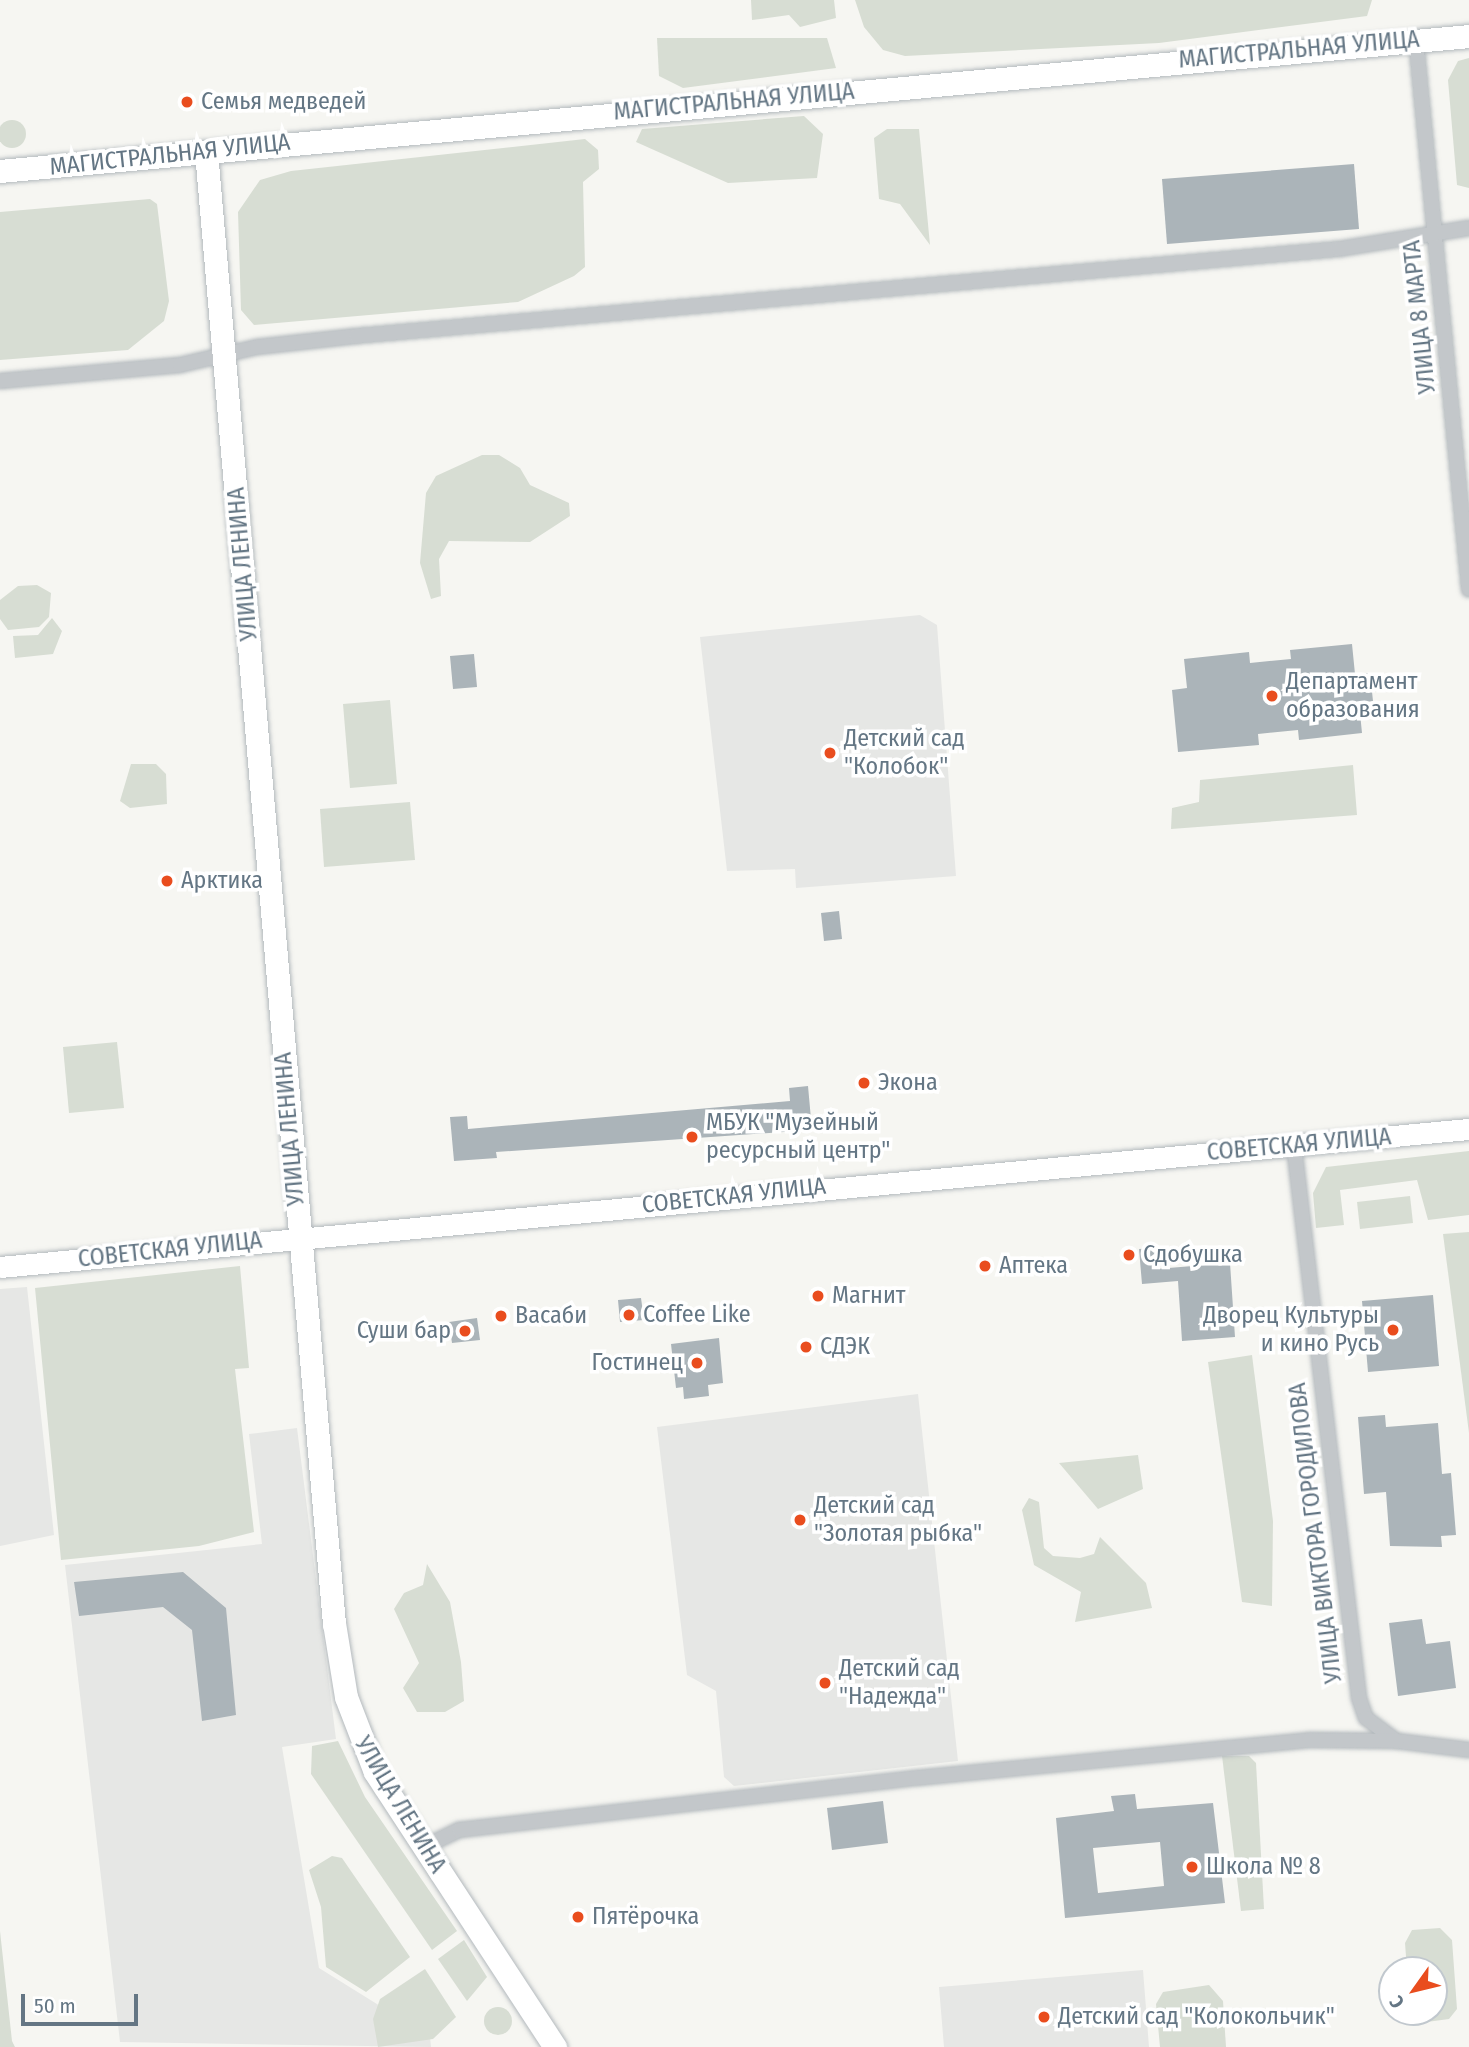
<!DOCTYPE html>
<html>
<head>
<meta charset="utf-8">
<style>
	body { margin:0 }
	#map { position:relative; width:1469px; height:2047px; overflow:hidden; background:#f6f6f2; font-family:"Fira Sans Condensed",sans-serif }
	div>[style] { position:absolute }
	.built>* { inset:0; background:#e6e7e5 }
	.green>* { inset:0; background:#d7ddd3 }
	.round { border-radius:50% }
	.building>* { inset:0; background:#abb4b9 }
	.roads { filter:drop-shadow(0 0 2px #b3b9bd) drop-shadow(0 0 2px #b3b9bd) }
	.street>* { height:14px; margin:-7px; padding:0 7px; transform-origin:7px; border-radius:7px; background:#c3c7ca }
	.secondary>* { height:21px; margin:-10.5px; padding:0 10.5px; transform-origin:10.5px; border-radius:10.5px; background:#fff }
	.primary>* { height:23px; margin:-11.5px; padding:0 11.5px; transform-origin:11.5px; border-radius:11.5px; background:#fff }
	.dots>* { width:19px; height:19px; translate:-50% -50%; box-sizing:border-box; border:4px solid #fff; border-radius:50% }
	span { translate:-50% -50%; white-space:nowrap; text-align:center; line-height:1.15; -webkit-text-stroke:7px #fff; paint-order:stroke }
	.street-label { font-size:24px; color:#647684 }
	.poi-label { font-size:24px; color:#647684 }
	.left { translate:0 -50%; text-align:left }
	.right { translate:-100% -50%; text-align:right }
	.north { position:absolute; left:1378px; top:1956px; width:70px; height:70px; box-sizing:border-box; background:#fff; border:2px solid #c1c8ce; border-radius:50%; rotate:236deg; font-size:19px; font-weight:700; line-height:28px; text-align:center; color:#647684 }
	.north::after { content:''; display:block; margin:auto; width:24px; height:32px; background:#e94d1e; clip-path:polygon(50% 0,100% 100%,50% 72%,0 100%) }
	.scale { position:absolute; left:21px; top:1994px; width:117px; height:32px; box-sizing:border-box; border:4px solid #647684; border-top:0; padding-left:9px; font-size:21px; line-height:24px; white-space:nowrap; color:#647684; -webkit-text-stroke:5px #fff; paint-order:stroke }
</style>
</head>
<body>
<div id="map">
	<div class="built">
		<i style="clip-path:polygon(920px 615px,937px 625px,956px 876px,796px 888px,795px 869px,727px 871px,700px 637px)"></i>
		<i style="clip-path:polygon(27px 1287px,54px 1535px,0 1546px,0 1289px)"></i>
		<i style="clip-path:polygon(918px 1394px,958px 1761px,734px 1786px,724px 1777px,716px 1691px,687px 1675px,657px 1427px)"></i>
		<i style="clip-path:polygon(297px 1428px,336px 1739px,282px 1747px,319px 1968px,430px 2037px,431px 2047px,120px 2042px,65px 1565px,262px 1544px,249px 1434px)"></i>
		<i style="clip-path:polygon(1143px 1970px,1149px 2047px,944px 2047px,939px 1987px)"></i>
	</div>
	<div class="green">
		<i style="clip-path:polygon(751px 0,834px 0,836px 18px,800px 27px,789px 15px,752px 20px)"></i>
		<i style="clip-path:polygon(855px 0,1372px 0,1367px 16px,1159px 43px,905px 56px,883px 50px,864px 27px)"></i>
		<i style="clip-path:polygon(657px 38px,827px 38px,836px 68px,683px 88px,659px 76px)"></i>
		<i style="clip-path:polygon(1469px 58px,1469px 188px,1457px 185px,1448px 80px,1458px 61px)"></i>
		<i style="clip-path:polygon(804px 116px,823px 134px,817px 178px,728px 183px,636px 142px,642px 129px)"></i>
		<i class="round" style="left:-2px;top:120px;width:28px;height:28px"></i>
		<i style="clip-path:polygon(887px 129px,919px 129px,930px 245px,900px 204px,879px 199px,874px 138px)"></i>
		<i style="clip-path:polygon(585px 139px,598px 150px,599px 169px,583px 182px,585px 267px,574px 276px,518px 302px,254px 325px,241px 310px,238px 212px,260px 180px,291px 171px)"></i>
		<i style="clip-path:polygon(150px 199px,157px 204px,169px 301px,164px 321px,128px 350px,0 360px,0 212px)"></i>
		<i style="clip-path:polygon(482px 455px,499px 455px,520px 468px,530px 485px,569px 503px,570px 516px,530px 542px,449px 541px,439px 559px,441px 596px,431px 599px,420px 563px,426px 493px,436px 476px)"></i>
		<i style="clip-path:polygon(37px 585px,51px 593px,49px 617px,39px 627px,8px 630px,0 619px,0 600px,18px 586px)"></i>
		<i style="clip-path:polygon(52px 618px,62px 631px,53px 654px,15px 658px,13px 636px,38px 635px)"></i>
		<i style="clip-path:polygon(390px 700px,397px 784px,350px 788px,343px 704px)"></i>
		<i style="clip-path:polygon(131px 764px,156px 764px,166px 774px,167px 804px,130px 808px,120px 801px)"></i>
		<i style="clip-path:polygon(1353px 765px,1357px 815px,1171px 829px,1172px 808px,1199px 802px,1200px 780px)"></i>
		<i style="clip-path:polygon(410px 802px,415px 860px,324px 867px,320px 809px)"></i>
		<i style="clip-path:polygon(117px 1042px,124px 1108px,69px 1113px,63px 1047px)"></i>
		<i style="clip-path:polygon(1469px 1151px,1469px 1215px,1428px 1220px,1417px 1180px,1340px 1190px,1344px 1225px,1316px 1228px,1313px 1193px,1326px 1167px)"></i>
		<i style="clip-path:polygon(1410px 1196px,1413px 1223px,1360px 1229px,1357px 1202px)"></i>
		<i style="clip-path:polygon(1469px 1232px,1469px 1433px,1443px 1234px)"></i>
		<i style="clip-path:polygon(240px 1266px,249px 1368px,235px 1369px,254px 1532px,199px 1546px,61px 1560px,35px 1288px)"></i>
		<i style="clip-path:polygon(1252px 1355px,1273px 1521px,1272px 1606px,1242px 1602px,1208px 1362px)"></i>
		<i style="clip-path:polygon(1138px 1455px,1143px 1489px,1098px 1509px,1059px 1463px)"></i>
		<i style="clip-path:polygon(1029px 1498px,1039px 1502px,1044px 1548px,1053px 1556px,1080px 1558px,1094px 1554px,1100px 1537px,1146px 1583px,1152px 1608px,1075px 1622px,1081px 1592px,1034px 1565px,1022px 1510px)"></i>
		<i style="clip-path:polygon(427px 1564px,450px 1602px,461px 1662px,464px 1701px,445px 1712px,417px 1712px,403px 1688px,419px 1663px,394px 1609px,404px 1593px,423px 1585px)"></i>
		<i style="clip-path:polygon(338px 1741px,365px 1797px,457px 1931px,432px 1950px,311px 1774px,312px 1746px)"></i>
		<i style="clip-path:polygon(1222px 1756px,1249px 1756px,1256px 1763px,1264px 1909px,1241px 1911px)"></i>
		<i style="clip-path:polygon(332px 1856px,342px 1858px,410px 1957px,366px 1992px,326px 1967px,321px 1907px,309px 1870px)"></i>
		<i style="clip-path:polygon(1412px 1930px,1440px 1928px,1452px 1940px,1457px 2009px,1449px 2019px,1419px 2023px,1411px 2016px,1434px 2012px,1434px 1970px,1407px 1970px,1405px 1943px)"></i>
		<i style="clip-path:polygon(0 1931px,12px 2041px,15px 2047px,0 2047px)"></i>
		<i style="clip-path:polygon(464px 1940px,487px 1977px,467px 2001px,438px 1959px)"></i>
		<i style="clip-path:polygon(425px 1969px,456px 2017px,433px 2039px,378px 2047px,373px 2019px,380px 1999px)"></i>
		<i style="clip-path:polygon(1209px 1985px,1223px 2001px,1226px 2047px,1160px 2047px,1156px 2004px,1163px 1992px)"></i>
		<i class="round" style="left:484px;top:2007px;width:28px;height:28px"></i>
	</div>
	<div class="building">
		<i style="clip-path:polygon(1354px 164px,1359px 229px,1167px 244px,1162px 179px)"></i>
		<i style="clip-path:polygon(1352px 644px,1355px 674px,1370px 673px,1373px 701px,1359px 703px,1362px 733px,1299px 740px,1298px 730px,1258px 734px,1259px 745px,1178px 752px,1172px 690px,1187px 688px,1184px 659px,1249px 652px,1250px 663px,1291px 659px,1290px 650px)"></i>
		<i style="clip-path:polygon(474px 654px,477px 687px,453px 689px,450px 656px)"></i>
		<i style="clip-path:polygon(839px 911px,842px 939px,824px 941px,821px 913px)"></i>
		<i style="clip-path:polygon(808px 1086px,812px 1130px,496px 1152px,497px 1158px,454px 1161px,450px 1117px,467px 1116px,468px 1129px,790px 1101px,789px 1088px)"></i>
		<i style="clip-path:polygon(1154px 1248px,1156px 1269px,1230px 1263px,1235px 1337px,1182px 1341px,1178px 1281px,1142px 1284px,1139px 1249px)"></i>
		<i style="clip-path:polygon(1433px 1295px,1439px 1366px,1368px 1372px,1362px 1301px)"></i>
		<i style="clip-path:polygon(641px 1298px,644px 1320px,620px 1322px,618px 1300px)"></i>
		<i style="clip-path:polygon(477px 1318px,480px 1340px,452px 1343px,449px 1322px)"></i>
		<i style="clip-path:polygon(719px 1338px,723px 1383px,708px 1385px,709px 1396px,684px 1399px,683px 1387px,676px 1388px,671px 1344px)"></i>
		<i style="clip-path:polygon(1385px 1415px,1386px 1427px,1438px 1423px,1442px 1474px,1451px 1473px,1456px 1535px,1441px 1536px,1442px 1547px,1390px 1546px,1386px 1492px,1364px 1494px,1358px 1417px)"></i>
		<i style="clip-path:polygon(183px 1572px,226px 1608px,236px 1715px,202px 1721px,192px 1630px,163px 1607px,79px 1616px,74px 1582px)"></i>
		<i style="clip-path:polygon(1422px 1619px,1426px 1644px,1450px 1641px,1456px 1688px,1398px 1696px,1389px 1623px)"></i>
		<i style="clip-path:polygon(evenodd,1135px 1794px,1137px 1809px,1213px 1803px,1225px 1903px,1065px 1918px,1056px 1818px,1114px 1811px,1111px 1796px,1135px 1794px,1160px 1842px,1164px 1886px,1098px 1893px,1093px 1848px,1160px 1842px)"></i>
		<i style="clip-path:polygon(883px 1801px,888px 1843px,832px 1850px,827px 1808px)"></i>
	</div>
	<div class="roads">
		<div class="street">
			<i style="left:1416px;top:40px;width:552px;rotate:84.49deg"></i>
			<i style="left:0;top:381px;width:181px;rotate:-5.1deg"></i>
			<i style="left:180px;top:365px;width:79px;rotate:-13.2deg"></i>
			<i style="left:257px;top:347px;width:100px;rotate:-6.3deg"></i>
			<i style="left:356px;top:336px;width:987px;rotate:-5.06deg"></i>
			<i style="left:1339px;top:249px;width:132px;rotate:-9.2deg"></i>
			<i style="left:1294px;top:1146px;width:556px;rotate:83.28deg"></i>
			<i style="left:1359px;top:1698px;width:21px;rotate:71deg"></i>
			<i style="left:1366px;top:1718px;width:39px;rotate:37deg"></i>
			<i style="left:1397px;top:1741px;width:73px;rotate:7.1deg"></i>
			<i style="left:424px;top:1847px;width:39px;rotate:-26deg"></i>
			<i style="left:459px;top:1830px;width:460px;rotate:-6.5deg"></i>
			<i style="left:916px;top:1778px;width:395px;rotate:-5.5deg"></i>
			<i style="left:1309px;top:1740px;width:88px;rotate:0.7deg"></i>
		</div>
		<div class="secondary">
			<i style="left:0;top:1267px;width:1475px;rotate:-5.37deg"></i>
		</div>
		<div class="primary">
			<i style="left:206px;top:152px;width:1477px;rotate:85.03deg"></i>
			<i style="left:334px;top:1623px;width:75px;rotate:80.8deg"></i>
			<i style="left:346px;top:1697px;width:80px;rotate:68.9deg"></i>
			<i style="left:375px;top:1772px;width:329px;rotate:56.8deg"></i>
			<i style="left:0;top:171px;width:1475px;rotate:-5.25deg"></i>
		</div>
	</div>
	<div class="dots">
		<i style="left:187px;top:102px;background:#e94d1e"></i>
		<i style="left:1272px;top:696px;background:#e94d1e"></i>
		<i style="left:830px;top:753px;background:#e94d1e"></i>
		<i style="left:167px;top:881px;background:#e94d1e"></i>
		<i style="left:864px;top:1083px;background:#e94d1e"></i>
		<i style="left:692px;top:1137px;background:#e94d1e"></i>
		<i style="left:1129px;top:1255px;background:#e94d1e"></i>
		<i style="left:985px;top:1266px;background:#e94d1e"></i>
		<i style="left:818px;top:1296px;background:#e94d1e"></i>
		<i style="left:629px;top:1315px;background:#e94d1e"></i>
		<i style="left:501px;top:1316px;background:#e94d1e"></i>
		<i style="left:1393px;top:1330px;background:#e94d1e"></i>
		<i style="left:465px;top:1331px;background:#e94d1e"></i>
		<i style="left:806px;top:1347px;background:#e94d1e"></i>
		<i style="left:697px;top:1363px;background:#e94d1e"></i>
		<i style="left:800px;top:1520px;background:#e94d1e"></i>
		<i style="left:825px;top:1683px;background:#e94d1e"></i>
		<i style="left:1192px;top:1867px;background:#e94d1e"></i>
		<i style="left:578px;top:1917px;background:#e94d1e"></i>
		<i style="left:1044px;top:2017px;background:#e94d1e"></i>
	</div>
	<div class="street-label">
		<span style="left:1299px;top:50px;rotate:-5deg">МАГИСТРАЛЬНАЯ УЛИЦА</span>
		<span style="left:734px;top:102px;rotate:-5deg">МАГИСТРАЛЬНАЯ УЛИЦА</span>
		<span style="left:170px;top:155px;rotate:-6deg">МАГИСТРАЛЬНАЯ УЛИЦА</span>
		<span style="left:1420px;top:317px;rotate:-96deg">УЛИЦА 8 МАРТА</span>
		<span style="left:243px;top:564px;rotate:-95deg">УЛИЦА ЛЕНИНА</span>
		<span style="left:290px;top:1129px;rotate:-95deg">УЛИЦА ЛЕНИНА</span>
		<span style="left:1299px;top:1145px;rotate:-5deg">СОВЕТСКАЯ УЛИЦА</span>
		<span style="left:734px;top:1196px;rotate:-6deg">СОВЕТСКАЯ УЛИЦА</span>
		<span style="left:170px;top:1250px;rotate:-6deg">СОВЕТСКАЯ УЛИЦА</span>
		<span style="left:1316px;top:1533px;rotate:-97deg">УЛИЦА ВИКТОРА ГОРОДИЛОВА</span>
		<span style="left:400px;top:1805px;rotate:59deg">УЛИЦА ЛЕНИНА</span>
	</div>
	<div class="poi-label">
		<span class="left" style="left:201px;top:102px">Семья медведей</span>
		<span class="left" style="left:1286px;top:696px">Департамент<br>образования</span>
		<span class="left" style="left:844px;top:753px">Детский сад<br>"Колобок"</span>
		<span class="left" style="left:181px;top:881px">Арктика</span>
		<span class="left" style="left:878px;top:1083px">Экона</span>
		<span class="left" style="left:706px;top:1137px">МБУК "Музейный<br>ресурсный центр"</span>
		<span class="left" style="left:1143px;top:1255px">Сдобушка</span>
		<span class="left" style="left:999px;top:1266px">Аптека</span>
		<span class="left" style="left:832px;top:1296px">Магнит</span>
		<span class="left" style="left:643px;top:1315px">Coffee Like</span>
		<span class="left" style="left:515px;top:1316px">Васаби</span>
		<span class="right" style="left:1379px;top:1330px">Дворец Культуры<br>и кино Русь</span>
		<span class="right" style="left:451px;top:1331px">Суши бар</span>
		<span class="left" style="left:820px;top:1347px">СДЭК</span>
		<span class="right" style="left:683px;top:1363px">Гостинец</span>
		<span class="left" style="left:814px;top:1520px">Детский сад<br>"Золотая рыбка"</span>
		<span class="left" style="left:839px;top:1683px">Детский сад<br>"Надежда"</span>
		<span class="left" style="left:1206px;top:1867px">Школа № 8</span>
		<span class="left" style="left:592px;top:1917px">Пятёрочка</span>
		<span class="left" style="left:1058px;top:2017px">Детский сад "Колокольчик"</span>
	</div>
	<div class="north">С</div>
	<div class="scale">50 m</div>
</div>
</body>
</html>
